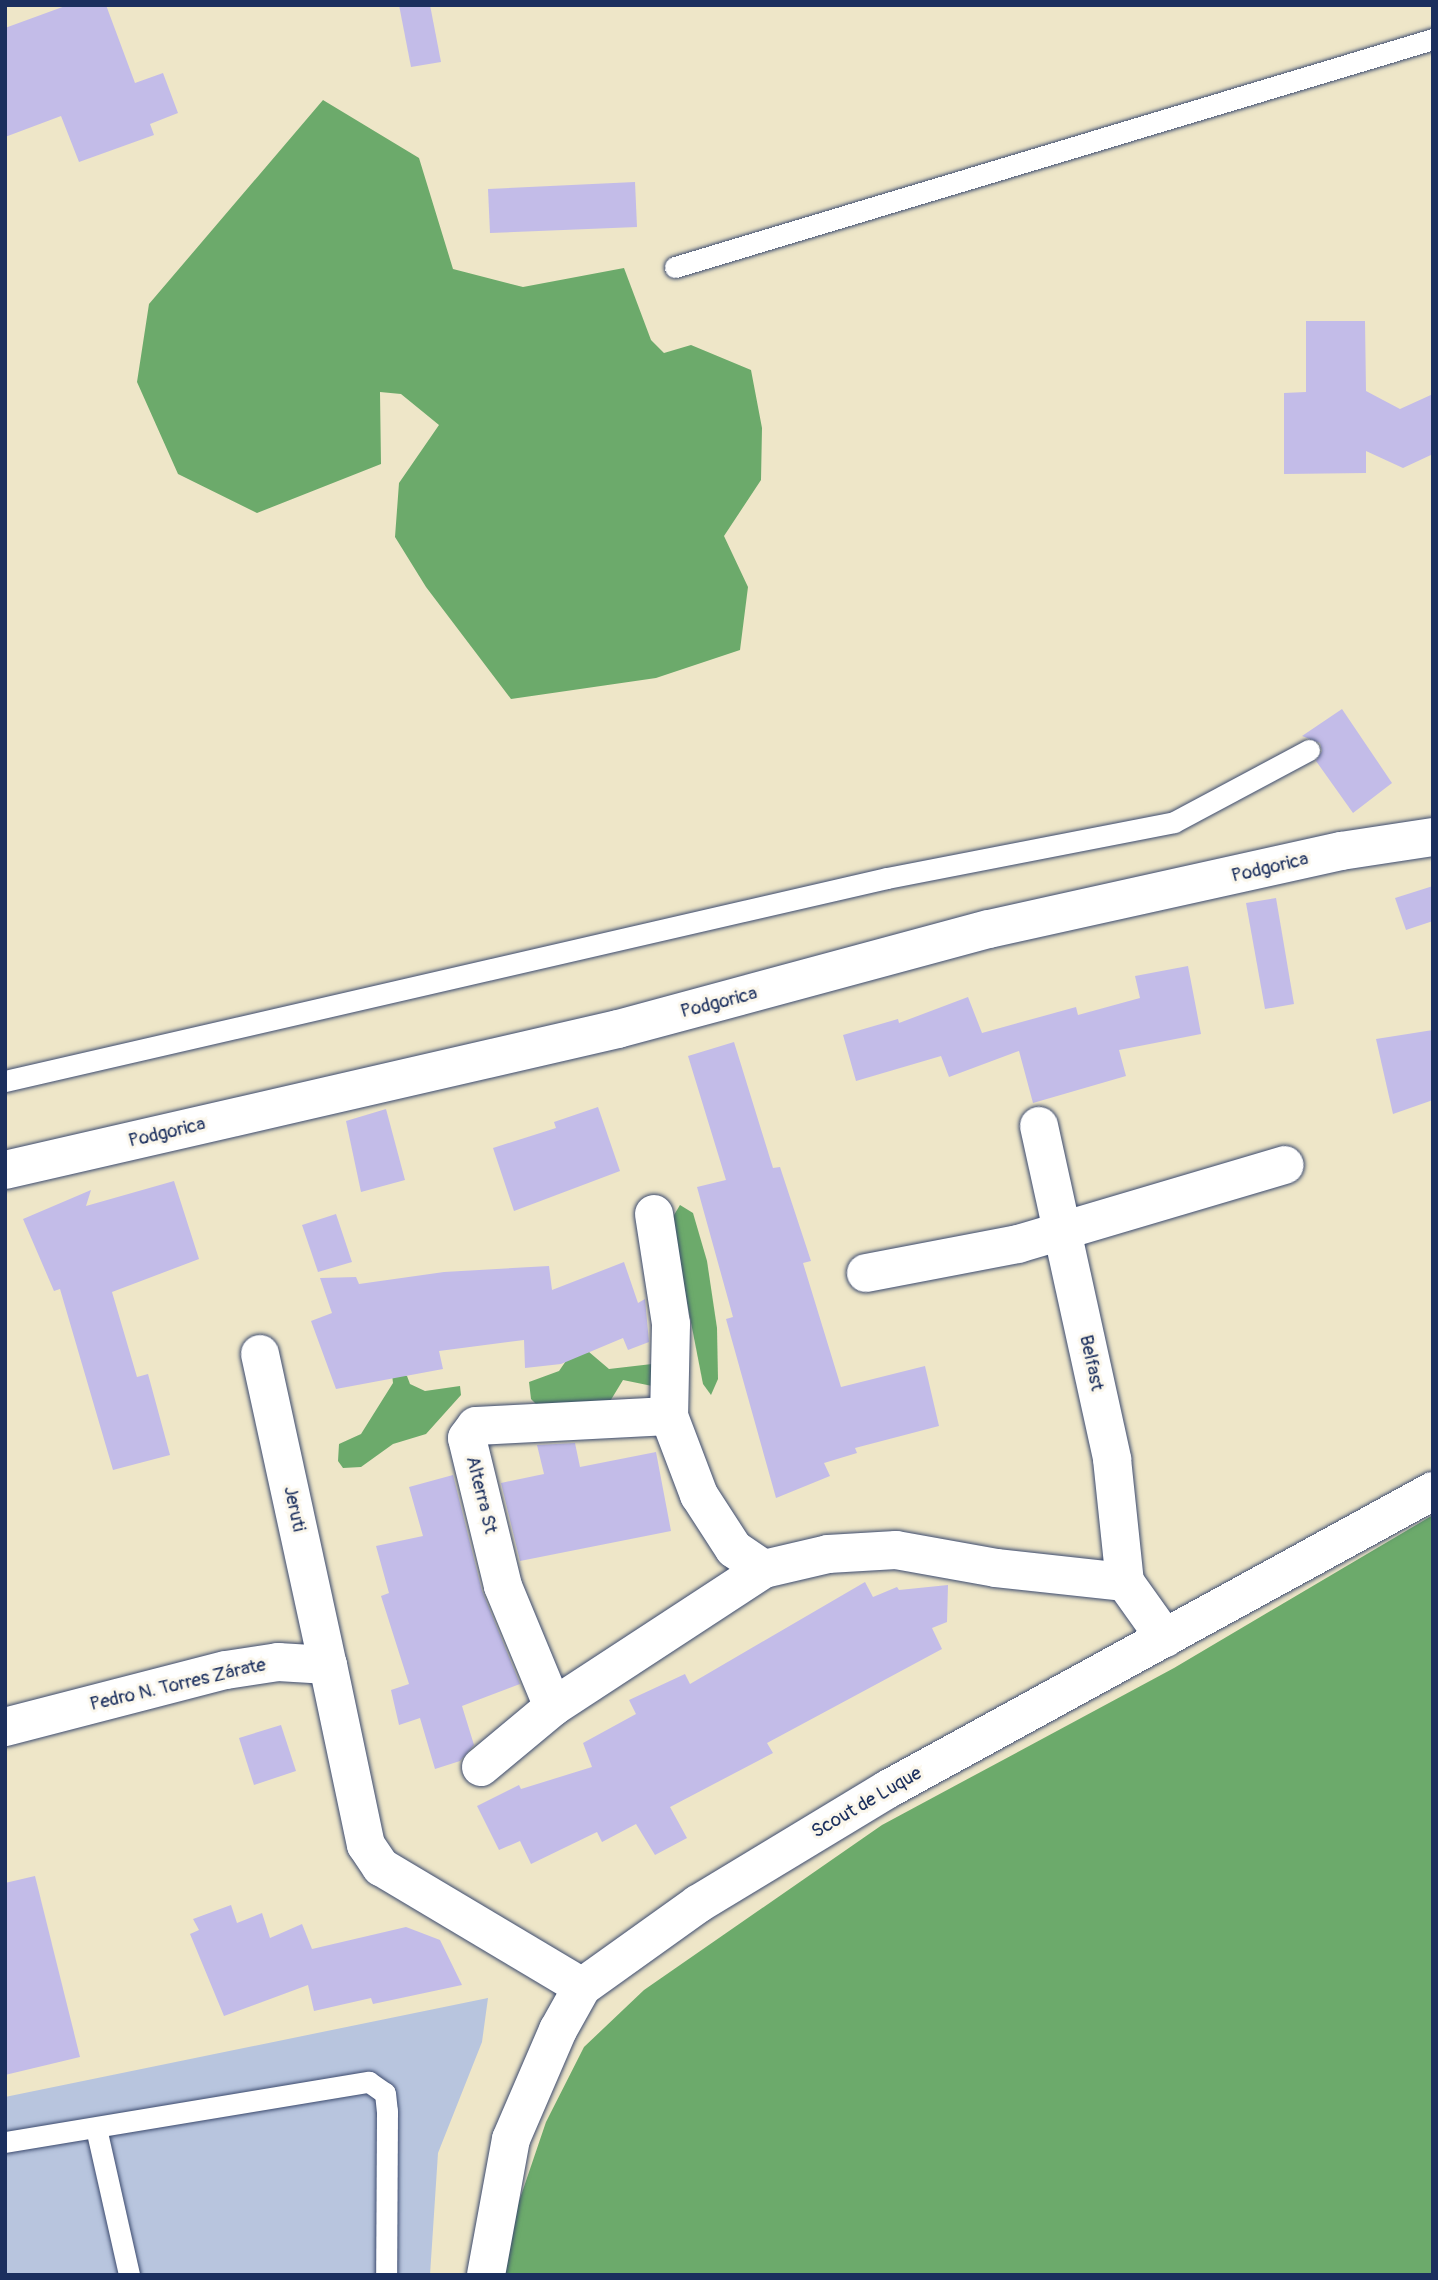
<!DOCTYPE html>
<html>
<head>
<meta charset="utf-8">
<style>
	body { margin:0 }
	#map { position:relative; width:1438px; height:2280px; overflow:hidden; background:#eee6c8; font-family:Pangolin,sans-serif }
	div>[style] { position:absolute }
	.industrial>* { inset:0; background:#b8c5de }
	.forest>* { inset:0; background:#6caa6b }
	.building>* { inset:0; background:#c3bce8 }
	.roads { filter:drop-shadow(0 0 2px #3b4a6e) drop-shadow(0 0 2px #3b4a6e) }
	.service>* { height:21px; margin:-10.5px; padding:0 10.5px; transform-origin:10.5px; border-radius:10.5px; background:#fff }
	.minor>* { height:38px; margin:-19px; padding:0 19px; transform-origin:19px; border-radius:19px; background:#fff }
	span { translate:-50% -50%; white-space:nowrap; text-align:center; line-height:1.15; -webkit-text-stroke:6px #fbf7ec; paint-order:stroke }
	.street-label { font-size:19px; color:#1b2f5e }
	.frame { position:absolute; inset:0; border:7px solid #1b2f5e; pointer-events:none }
</style>
</head>
<body>
<div id="map">
	<div class="industrial">
		<i style="clip-path:polygon(488px 1998px,482px 2042px,438px 2153px,430px 2275px,5px 2275px,5px 2097px)"></i>
	</div>
	<div class="forest">
		<i style="clip-path:polygon(323px 100px,419px 158px,453px 269px,523px 287px,624px 268px,651px 340px,664px 353px,691px 345px,751px 370px,762px 428px,761px 480px,724px 536px,748px 587px,740px 650px,656px 678px,511px 699px,426px 587px,395px 537px,399px 483px,439px 425px,401px 394px,380px 392px,381px 464px,257px 513px,178px 474px,137px 382px,149px 304px)"></i>
		<i style="clip-path:polygon(680px 1205px,693px 1213px,707px 1261px,717px 1328px,718px 1379px,711px 1395px,703px 1384px,671px 1220px)"></i>
		<i style="clip-path:polygon(589px 1352px,609px 1369px,652px 1364px,657px 1387px,623px 1380px,609px 1403px,544px 1412px,531px 1399px,529px 1382px,559px 1371px,568px 1358px)"></i>
		<i style="clip-path:polygon(392px 1374px,407px 1376px,410px 1384px,425px 1391px,460px 1386px,461px 1395px,426px 1434px,393px 1444px,361px 1467px,343px 1468px,338px 1461px,339px 1444px,361px 1434px,393px 1383px)"></i>
		<i style="clip-path:polygon(1433px 1515px,1433px 2275px,504px 2275px,511px 2225px,546px 2122px,584px 2047px,644px 1990px,882px 1825px,1174px 1668px)"></i>
	</div>
	<div class="building">
		<i style="clip-path:polygon(68px 5px,106px 5px,135px 83px,163px 73px,178px 113px,150px 124px,154px 135px,79px 162px,61px 116px,5px 137px,5px 28px)"></i>
		<i style="clip-path:polygon(399px 5px,430px 5px,441px 62px,411px 67px)"></i>
		<i style="clip-path:polygon(635px 182px,637px 227px,490px 233px,488px 189px)"></i>
		<i style="clip-path:polygon(1306px 321px,1365px 321px,1366px 391px,1400px 409px,1433px 394px,1433px 454px,1403px 468px,1366px 451px,1366px 473px,1284px 474px,1284px 393px,1306px 392px)"></i>
		<i style="clip-path:polygon(1342px 709px,1392px 783px,1353px 813px,1316px 761px,1322px 751px,1320px 743px,1302px 736px)"></i>
		<i style="clip-path:polygon(1433px 886px,1433px 921px,1406px 930px,1395px 898px)"></i>
		<i style="clip-path:polygon(1276px 898px,1294px 1004px,1265px 1009px,1246px 903px)"></i>
		<i style="clip-path:polygon(1188px 966px,1201px 1034px,1119px 1050px,1126px 1076px,1033px 1103px,1019px 1051px,949px 1077px,941px 1056px,856px 1081px,843px 1035px,898px 1019px,899px 1023px,968px 997px,982px 1033px,1076px 1007px,1078px 1015px,1140px 998px,1135px 976px)"></i>
		<i style="clip-path:polygon(1433px 1030px,1433px 1100px,1393px 1114px,1376px 1039px)"></i>
		<i style="clip-path:polygon(734px 1042px,773px 1168px,780px 1167px,811px 1261px,803px 1263px,841px 1387px,925px 1366px,939px 1426px,855px 1448px,857px 1453px,824px 1463px,830px 1476px,776px 1498px,726px 1319px,733px 1317px,697px 1187px,726px 1180px,688px 1056px)"></i>
		<i style="clip-path:polygon(598px 1107px,620px 1171px,514px 1211px,493px 1148px,556px 1128px,554px 1122px)"></i>
		<i style="clip-path:polygon(386px 1109px,405px 1180px,361px 1192px,346px 1121px)"></i>
		<i style="clip-path:polygon(174px 1181px,199px 1259px,112px 1292px,137px 1377px,148px 1374px,170px 1455px,113px 1470px,60px 1289px,54px 1291px,23px 1219px,91px 1190px,86px 1206px)"></i>
		<i style="clip-path:polygon(336px 1214px,352px 1262px,318px 1272px,302px 1225px)"></i>
		<i style="clip-path:polygon(624px 1262px,638px 1303px,645px 1299px,649px 1342px,628px 1350px,623px 1338px,561px 1364px,525px 1368px,524px 1340px,439px 1351px,443px 1369px,336px 1389px,311px 1321px,332px 1313px,320px 1278px,356px 1277px,359px 1284px,444px 1272px,549px 1266px,552px 1290px)"></i>
		<i style="clip-path:polygon(575px 1443px,580px 1467px,656px 1452px,671px 1531px,520px 1561px,501px 1483px,544px 1474px,537px 1445px)"></i>
		<i style="clip-path:polygon(453px 1475px,482px 1591px,520px 1684px,462px 1706px,474px 1745px,460px 1761px,435px 1769px,420px 1718px,399px 1725px,391px 1690px,409px 1684px,381px 1596px,389px 1593px,376px 1546px,423px 1536px,409px 1487px)"></i>
		<i style="clip-path:polygon(865px 1582px,873px 1597px,897px 1587px,899px 1590px,948px 1585px,947px 1622px,932px 1628px,942px 1649px,767px 1743px,773px 1753px,670px 1807px,687px 1838px,655px 1855px,636px 1824px,602px 1842px,597px 1832px,531px 1864px,520px 1841px,499px 1850px,477px 1806px,519px 1785px,521px 1789px,592px 1767px,583px 1743px,636px 1714px,629px 1700px,685px 1674px,690px 1684px)"></i>
		<i style="clip-path:polygon(281px 1725px,296px 1771px,254px 1785px,239px 1738px)"></i>
		<i style="clip-path:polygon(35px 1876px,80px 2057px,5px 2075px,5px 1883px)"></i>
		<i style="clip-path:polygon(231px 1905px,237px 1923px,262px 1913px,270px 1938px,302px 1924px,312px 1949px,406px 1927px,440px 1940px,462px 1985px,373px 2004px,371px 1998px,314px 2011px,308px 1985px,224px 2016px,190px 1934px,199px 1930px,193px 1919px)"></i>
	</div>
	<div class="roads">
		<div class="service">
			<i style="left:675px;top:267px;width:792px;rotate:-16.74deg"></i>
			<i style="left:5px;top:1081px;width:905px;rotate:-12.96deg"></i>
			<i style="left:887px;top:878px;width:292px;rotate:-11deg"></i>
			<i style="left:1174px;top:822px;width:153px;rotate:-28.1deg"></i>
			<i style="left:96px;top:2128px;width:151px;rotate:77.3deg"></i>
			<i style="left:5px;top:2142px;width:369px;rotate:-9.4deg"></i>
			<i style="left:369px;top:2082px;width:19px;rotate:35deg"></i>
			<i style="left:385px;top:2093px;width:18px;rotate:84deg"></i>
			<i style="left:387px;top:2111px;width:164px;rotate:90.3deg"></i>
		</div>
		<div class="minor">
			<i style="left:1039px;top:1126px;width:341px;rotate:77.6deg"></i>
			<i style="left:1112px;top:1459px;width:124px;rotate:84deg"></i>
			<i style="left:1125px;top:1582px;width:69px;rotate:54.5deg"></i>
			<i style="left:5px;top:1170px;width:629px;rotate:-12.95deg"></i>
			<i style="left:618px;top:1029px;width:384px;rotate:-15.1deg"></i>
			<i style="left:989px;top:929px;width:361px;rotate:-12.5deg"></i>
			<i style="left:1341px;top:851px;width:93px;rotate:-8.7deg"></i>
			<i style="left:654px;top:1214px;width:111px;rotate:81.2deg"></i>
			<i style="left:671px;top:1324px;width:92px;rotate:91.2deg"></i>
			<i style="left:669px;top:1416px;width:85px;rotate:69.2deg"></i>
			<i style="left:699px;top:1495px;width:64px;rotate:57.1deg"></i>
			<i style="left:734px;top:1549px;width:36px;rotate:34deg"></i>
			<i style="left:764px;top:1569px;width:66px;rotate:-13.2deg"></i>
			<i style="left:828px;top:1554px;width:68px;rotate:-3.4deg"></i>
			<i style="left:896px;top:1550px;width:102px;rotate:10.2deg"></i>
			<i style="left:996px;top:1568px;width:130px;rotate:6.2deg"></i>
			<i style="left:866px;top:1273px;width:155px;rotate:-10.8deg"></i>
			<i style="left:1018px;top:1244px;width:278px;rotate:-16.5deg"></i>
			<i style="left:260px;top:1354px;width:318px;rotate:77.7deg"></i>
			<i style="left:553px;top:1707px;width:131px;rotate:-112.5deg"></i>
			<i style="left:503px;top:1586px;width:152px;rotate:-103.7deg"></i>
			<i style="left:467px;top:1438px;width:15px;rotate:-53deg"></i>
			<i style="left:476px;top:1426px;width:193px;rotate:-3deg"></i>
			<i style="left:5px;top:1727px;width:228px;rotate:-14.5deg"></i>
			<i style="left:226px;top:1670px;width:53px;rotate:-8.7deg"></i>
			<i style="left:278px;top:1662px;width:50px;rotate:3.4deg"></i>
			<i style="left:328px;top:1665px;width:184px;rotate:78.1deg"></i>
			<i style="left:366px;top:1845px;width:27px;rotate:56deg"></i>
			<i style="left:381px;top:1867px;width:234px;rotate:30.8deg"></i>
			<i style="left:481px;top:1767px;width:94px;rotate:-39.8deg"></i>
			<i style="left:553px;top:1707px;width:252px;rotate:-33.2deg"></i>
			<i style="left:486px;top:2275px;width:138px;rotate:-79.6deg"></i>
			<i style="left:511px;top:2139px;width:119px;rotate:-66.7deg"></i>
			<i style="left:558px;top:2030px;width:49px;rotate:-60.8deg"></i>
			<i style="left:582px;top:1987px;width:143px;rotate:-35.6deg"></i>
			<i style="left:698px;top:1904px;width:222px;rotate:-31.2deg"></i>
			<i style="left:888px;top:1789px;width:621px;rotate:-28.67deg"></i>
		</div>
	</div>
	<div class="street-label">
		<span style="left:1270px;top:868px;rotate:-13deg">Podgorica</span>
		<span style="left:719px;top:1003px;rotate:-14deg">Podgorica</span>
		<span style="left:167px;top:1133px;rotate:-13deg">Podgorica</span>
		<span style="left:1091px;top:1363px;rotate:78deg">Belfast</span>
		<span style="left:481px;top:1495px;rotate:76deg">Alterra St</span>
		<span style="left:294px;top:1509px;rotate:78deg">Jeruti</span>
		<span style="left:178px;top:1685px;rotate:-13deg">Pedro N. Torres Zárate</span>
		<span style="left:867px;top:1803px;rotate:-30deg">Scout de Luque</span>
	</div>
	<div class="frame"></div>
</div>
</body>
</html>
